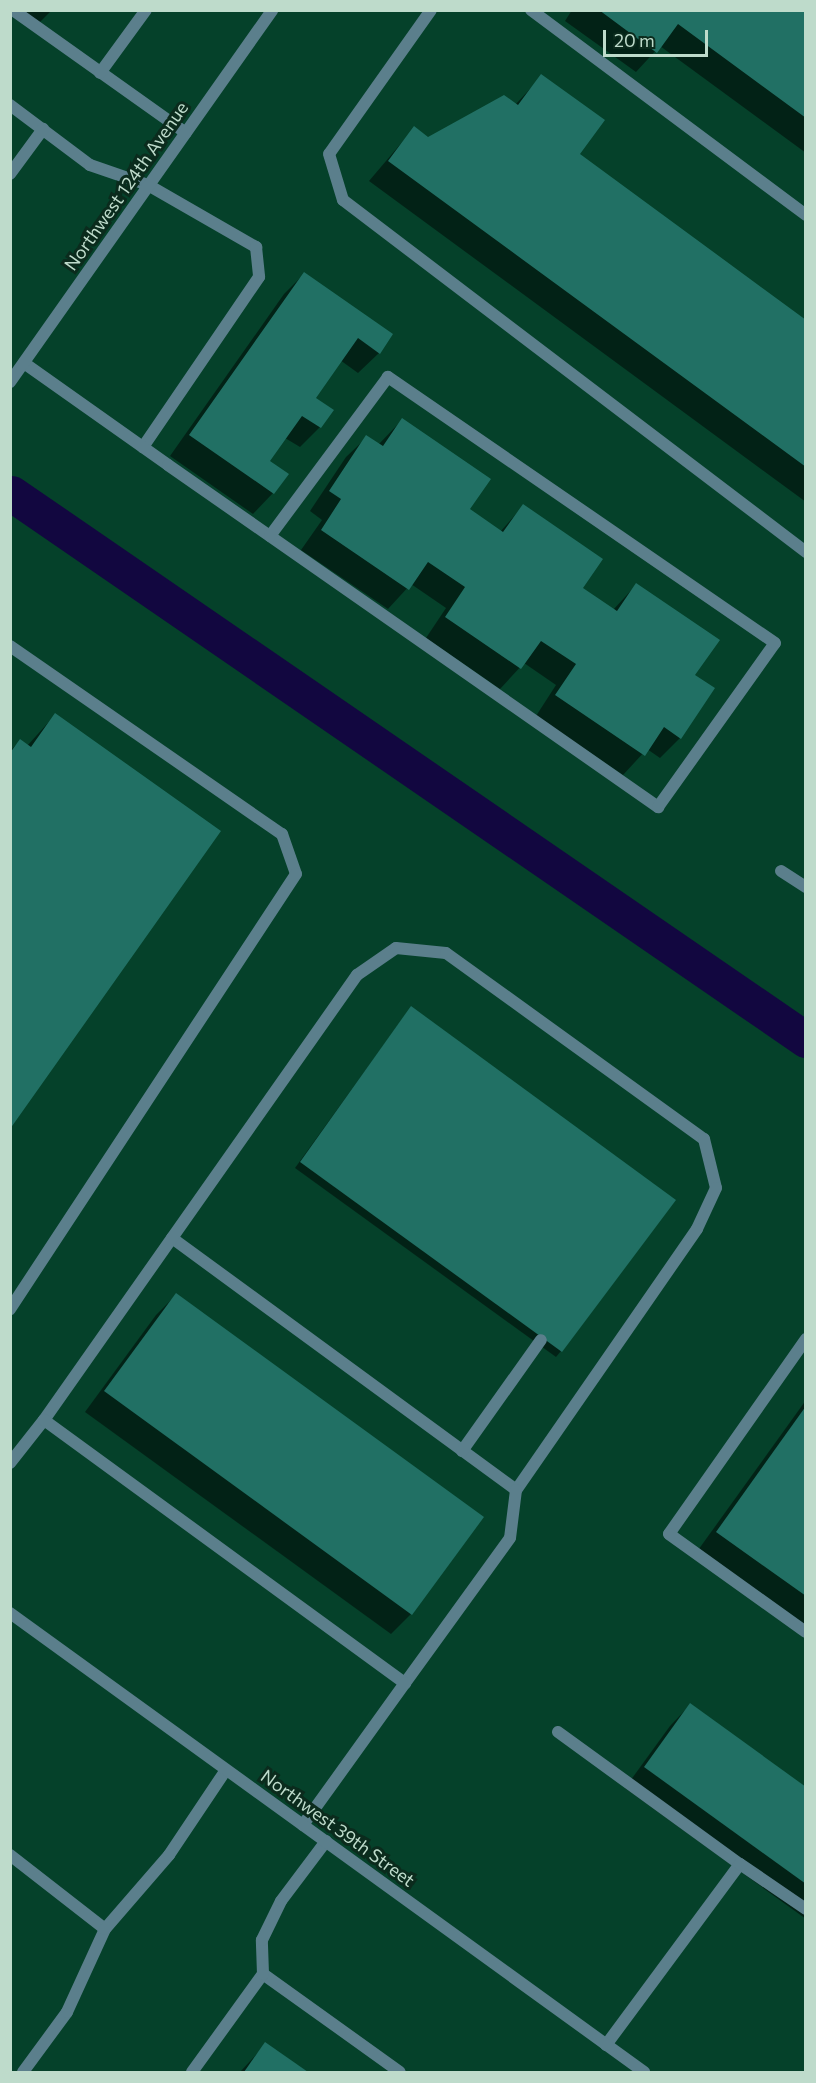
<!DOCTYPE html>
<html>
<head>
<meta charset="utf-8">
<style>
	body { margin:0 }
	#map { position:relative; width:816px; height:2083px; overflow:hidden; background:#063724; font-family:Commissioner,sans-serif }
	div>[style] { position:absolute }
	.built>* { inset:0; background:#05412a }
	.shadow>* { inset:0; background:#0007 }
	.canal>* { height:36px; margin:-18px; padding:0 18px; transform-origin:18px; border-radius:18px; background:#120740 }
	.building>* { inset:0; background:#217064 }
	.service>* { height:12px; margin:-6px; padding:0 6px; transform-origin:6px; border-radius:6px; background:#5b7f8c }
	.minor>* { height:12px; margin:-6px; padding:0 6px; transform-origin:6px; border-radius:6px; background:#5b7f8c }
	span { translate:-50% -50%; white-space:nowrap; text-align:center; line-height:1.15; -webkit-text-stroke:6px #0b2b1d; paint-order:stroke }
	.street-label { font-size:18px; color:#bedbcb }
	.frame { position:absolute; inset:0; border:12px solid #bedbcb; pointer-events:none }
	.scale { position:absolute; left:603px; top:30px; width:105px; height:27px; box-sizing:border-box; border:3px solid #bedbcb; border-top:0; padding-left:8px; font-size:18px; line-height:21px; white-space:nowrap; color:#bedbcb; -webkit-text-stroke:4px #0b2b1d; paint-order:stroke }
</style>
</head>
<body>
<div id="map">
	<div class="built">
		<i style="clip-path:polygon(11px 11px,805px 11px,805px 2072px,11px 2072px)"></i>
	</div>
	<div class="shadow">
		<i style="clip-path:polygon(15px 10px,52px 10px,36px 26px)"></i>
		<i style="clip-path:polygon(572px 10px,806px 10px,806px 153px,660px 46px,636px 72px,565px 21px)"></i>
		<i style="clip-path:polygon(542px 76px,578px 154px,803px 320px,806px 316px,806px 502px,369px 181px,414px 128px,428px 138px,515px 105px)"></i>
		<i style="clip-path:polygon(304px 274px,379px 353px,358px 373px,340px 360px,314px 398px,320px 427px,300px 447px,285px 438px,268px 462px,273px 493px,253px 514px,170px 456px,284px 294px)"></i>
		<i style="clip-path:polygon(402px 420px,468px 509px,500px 532px,523px 506px,581px 589px,613px 610px,636px 585px,693px 676px,680px 738px,660px 758px,647px 749px,623px 775px,536px 716px,556px 685px,524px 663px,500px 689px,426px 638px,446px 608px,411px 584px,388px 609px,301px 550px,322px 520px,310px 511px,346px 457px,367px 437px,378px 445px)"></i>
		<i style="clip-path:polygon(55px 715px,10px 1126px,10px 751px,20px 741px,27px 746px)"></i>
		<i style="clip-path:polygon(406px 1014px,561px 1351px,556px 1357px,295px 1168px)"></i>
		<i style="clip-path:polygon(176px 1295px,411px 1614px,391px 1634px,85px 1412px,156px 1315px)"></i>
		<i style="clip-path:polygon(806px 1400px,806px 1631px,696px 1553px)"></i>
		<i style="clip-path:polygon(690px 1705px,806px 1789px,806px 1919px,625px 1788px,670px 1726px)"></i>
		<i style="clip-path:polygon(266px 2044px,305px 2072px,240px 2072px)"></i>
	</div>
	<div class="canal">
		<i style="left:12px;top:494px;width:964px;rotate:34.51deg"></i>
	</div>
	<div class="building">
		<i style="clip-path:polygon(599px 10px,806px 10px,806px 118px,678px 24px,657px 53px)"></i>
		<i style="clip-path:polygon(541px 74px,605px 120px,580px 154px,806px 320px,806px 467px,388px 161px,414px 126px,428px 137px,504px 95px,518px 105px)"></i>
		<i style="clip-path:polygon(304px 272px,393px 334px,380px 354px,358px 338px,316px 398px,334px 410px,321px 428px,302px 416px,270px 461px,289px 474px,274px 494px,189px 435px)"></i>
		<i style="clip-path:polygon(402px 418px,491px 479px,470px 509px,503px 532px,523px 504px,603px 559px,583px 588px,617px 611px,636px 583px,720px 640px,695px 675px,715px 688px,681px 739px,664px 727px,645px 756px,555px 695px,576px 664px,541px 641px,521px 669px,445px 617px,465px 587px,428px 562px,409px 590px,321px 530px,341px 499px,329px 491px,366px 435px,383px 446px)"></i>
		<i style="clip-path:polygon(55px 713px,221px 831px,10px 1129px,10px 753px,20px 739px,31px 747px)"></i>
		<i style="clip-path:polygon(411px 1006px,676px 1200px,562px 1352px,300px 1162px)"></i>
		<i style="clip-path:polygon(176px 1293px,484px 1517px,412px 1615px,104px 1391px)"></i>
		<i style="clip-path:polygon(806px 1406px,806px 1596px,716px 1532px)"></i>
		<i style="clip-path:polygon(690px 1703px,806px 1787px,806px 1884px,644px 1767px)"></i>
		<i style="clip-path:polygon(265px 2042px,308px 2072px,244px 2072px)"></i>
	</div>
	<div class="service">
		<i style="left:13px;top:10px;width:212px;rotate:35.4deg"></i>
		<i style="left:431px;top:10px;width:176px;rotate:125.3deg"></i>
		<i style="left:329px;top:154px;width:48px;rotate:73.1deg"></i>
		<i style="left:343px;top:200px;width:582px;rotate:37.24deg"></i>
		<i style="left:531px;top:10px;width:343px;rotate:36.7deg"></i>
		<i style="left:100px;top:73px;width:78px;rotate:-53.9deg"></i>
		<i style="left:10px;top:105px;width:100px;rotate:36.9deg"></i>
		<i style="left:90px;top:165px;width:61px;rotate:19deg"></i>
		<i style="left:148px;top:185px;width:125px;rotate:29.9deg"></i>
		<i style="left:256px;top:247px;width:30px;rotate:84deg"></i>
		<i style="left:259px;top:277px;width:206px;rotate:124.3deg"></i>
		<i style="left:10px;top:174px;width:56px;rotate:-53.7deg"></i>
		<i style="left:24px;top:363px;width:176px;rotate:35.3deg"></i>
		<i style="left:168px;top:465px;width:598px;rotate:34.91deg"></i>
		<i style="left:658px;top:807px;width:201px;rotate:-54.5deg"></i>
		<i style="left:775px;top:643px;width:470px;rotate:-145.5deg"></i>
		<i style="left:388px;top:377px;width:198px;rotate:126.6deg"></i>
		<i style="left:10px;top:646px;width:331px;rotate:34.7deg"></i>
		<i style="left:282px;top:834px;width:42px;rotate:70.7deg"></i>
		<i style="left:296px;top:874px;width:521px;rotate:123.32deg"></i>
		<i style="left:781px;top:871px;width:30px;rotate:33deg"></i>
		<i style="left:172px;top:1238px;width:426px;rotate:36.2deg"></i>
		<i style="left:806px;top:1339px;width:238px;rotate:125.1deg"></i>
		<i style="left:669px;top:1534px;width:168px;rotate:35.6deg"></i>
		<i style="left:44px;top:1420px;width:544px;rotate:-54.88deg"></i>
		<i style="left:357px;top:975px;width:47px;rotate:-34.7deg"></i>
		<i style="left:396px;top:948px;width:50px;rotate:5.7deg"></i>
		<i style="left:446px;top:953px;width:318px;rotate:35.8deg"></i>
		<i style="left:704px;top:1139px;width:50px;rotate:76.2deg"></i>
		<i style="left:716px;top:1188px;width:45px;rotate:114.9deg"></i>
		<i style="left:697px;top:1229px;width:318px;rotate:124.7deg"></i>
		<i style="left:516px;top:1490px;width:48px;rotate:97.1deg"></i>
		<i style="left:510px;top:1538px;width:179px;rotate:125.9deg"></i>
		<i style="left:462px;top:1451px;width:136px;rotate:-54.6deg"></i>
		<i style="left:10px;top:1463px;width:55px;rotate:-51.7deg"></i>
		<i style="left:44px;top:1420px;width:447px;rotate:36.1deg"></i>
		<i style="left:405px;top:1683px;width:175px;rotate:125.7deg"></i>
		<i style="left:558px;top:1732px;width:225px;rotate:36deg"></i>
		<i style="left:10px;top:1855px;width:120px;rotate:37.9deg"></i>
		<i style="left:263px;top:1974px;width:168px;rotate:35.6deg"></i>
		<i style="left:606px;top:2045px;width:225px;rotate:-53.5deg"></i>
		<i style="left:740px;top:1864px;width:80px;rotate:34.3deg"></i>
		<i style="left:23px;top:2072px;width:74px;rotate:-53.7deg"></i>
		<i style="left:67px;top:2012px;width:91px;rotate:-65.4deg"></i>
		<i style="left:105px;top:1929px;width:98px;rotate:-49.1deg"></i>
		<i style="left:169px;top:1855px;width:102px;rotate:-56.2deg"></i>
		<i style="left:192px;top:2072px;width:121px;rotate:-54.1deg"></i>
		<i style="left:263px;top:1974px;width:34px;rotate:-92deg"></i>
		<i style="left:262px;top:1940px;width:43px;rotate:-64deg"></i>
		<i style="left:281px;top:1901px;width:75px;rotate:-53.1deg"></i>
	</div>
	<div class="minor">
		<i style="left:10px;top:382px;width:455px;rotate:-54.8deg"></i>
		<i style="left:10px;top:1613px;width:783px;rotate:35.9deg"></i>
	</div>
	<div class="street-label">
		<span style="left:126px;top:186px;rotate:-55deg">Northwest 124th Avenue</span>
		<span style="left:338px;top:1828px;rotate:36deg">Northwest 39th Street</span>
	</div>
	<div class="frame"></div>
	<div class="scale">20 m</div>
</div>
</body>
</html>
